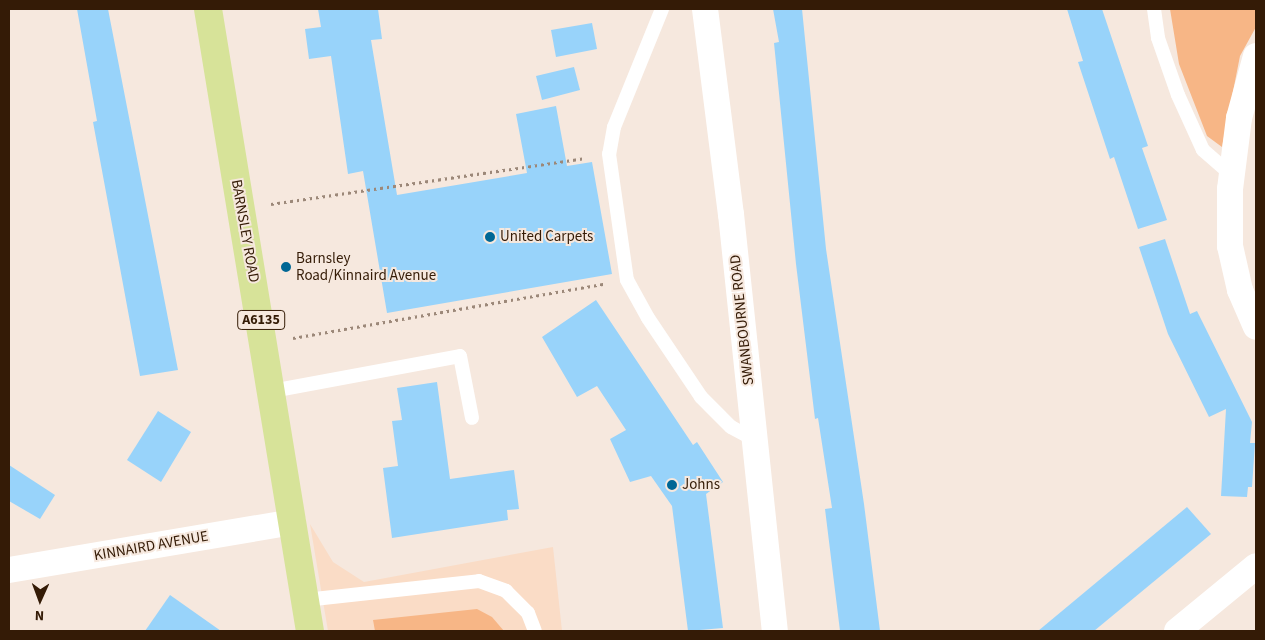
<!DOCTYPE html>
<html>
<head>
<meta charset="utf-8">
<style>
	body { margin:0 }
	#map { position:relative; width:1265px; height:640px; overflow:hidden; background:#f6e8de; font-family:"Source Sans 3",sans-serif }
	div>[style] { position:absolute }
	.built>* { inset:0; background:#fadcc6 }
	.green>* { inset:0; background:#f7b686 }
	.building>* { inset:0; background:#98d3fa }
	.path>* { height:3px; margin-top:-1.5px; transform-origin:0; background:repeating-linear-gradient(90deg,#9c8879 0 2.5px,transparent 0 6.5px) }
	.service>* { height:14px; margin:-7px; padding:0 7px; transform-origin:7px; border-radius:7px; background:#fff }
	.minor>* { height:26px; margin:-13px; padding:0 13px; transform-origin:13px; border-radius:13px; background:#fff }
	.primary>* { height:28px; margin:-14px; padding:0 14px; transform-origin:14px; border-radius:14px; background:#d7e399 }
	.dots>* { width:14px; height:14px; translate:-50% -50%; box-sizing:border-box; border:2px solid #f6e8de; border-radius:50% }
	span { translate:-50% -50%; white-space:nowrap; text-align:center; line-height:1.15; -webkit-text-stroke:4px #f6e8de; paint-order:stroke }
	.shield-label span { padding:1px 4px; background:#f6e8de; border:1px solid; border-radius:4px; -webkit-text-stroke-width:0 }
	.shield-label { font-size:14px; color:#341b06; font-weight:700 }
	.street-label { font-size:15px; color:#341b06 }
	.poi-label { font-size:15px; color:#341b06 }
	.left { translate:0 -50%; text-align:left }
	.frame { position:absolute; inset:0; border:10px solid #341b06; pointer-events:none }
	.north { position:absolute; left:15px; top:575px; width:50px; height:50px; -webkit-text-stroke:4px #f6e8de; paint-order:stroke; rotate:182deg; font-size:14px; font-weight:700; line-height:20px; text-align:center; color:#341b06 }
	.north::after { content:''; display:block; margin:auto; width:18px; height:22px; background:#341b06; clip-path:polygon(50% 0,100% 100%,50% 72%,0 100%) }
</style>
</head>
<body>
<div id="map">
	<div class="built">
		<i style="clip-path:polygon(310px 524px,333px 562px,364px 582px,553px 547px,562px 631px,328px 631px)"></i>
	</div>
	<div class="green">
		<i style="clip-path:polygon(1170px 9px,1256px 9px,1256px 27px,1240px 56px,1222px 147px,1207px 136px,1179px 64px)"></i>
		<i style="clip-path:polygon(477px 609px,492px 617px,504px 631px,375px 631px,373px 620px)"></i>
	</div>
	<div class="building">
		<i style="clip-path:polygon(77px 9px,108px 9px,178px 370px,140px 376px,93px 122px,97px 121px)"></i>
		<i style="clip-path:polygon(318px 9px,378px 9px,382px 39px,371px 40px,397px 195px,527px 173px,516px 114px,556px 106px,567px 166px,592px 162px,612px 274px,387px 313px,363px 171px,348px 174px,331px 56px,309px 59px,305px 29px,321px 27px)"></i>
		<i style="clip-path:polygon(773px 9px,802px 9px,826px 249px,864px 504px,880px 631px,840px 631px,825px 509px,832px 508px,818px 418px,815px 419px,796px 264px,774px 43px,779px 42px)"></i>
		<i style="clip-path:polygon(1067px 9px,1102px 9px,1148px 146px,1142px 148px,1167px 220px,1138px 229px,1114px 157px,1110px 159px,1078px 62px,1083px 61px)"></i>
		<i style="clip-path:polygon(592px 23px,597px 49px,556px 57px,551px 30px)"></i>
		<i style="clip-path:polygon(574px 67px,580px 90px,542px 100px,536px 76px)"></i>
		<i style="clip-path:polygon(1165px 239px,1190px 314px,1197px 311px,1252px 422px,1250px 443px,1255px 443px,1252px 487px,1248px 487px,1247px 497px,1221px 496px,1226px 409px,1209px 417px,1168px 334px,1139px 247px)"></i>
		<i style="clip-path:polygon(596px 300px,693px 445px,697px 442px,723px 482px,706px 494px,723px 628px,688px 631px,672px 506px,651px 476px,630px 482px,610px 439px,626px 430px,597px 386px,577px 397px,542px 337px)"></i>
		<i style="clip-path:polygon(437px 382px,450px 479px,514px 470px,519px 509px,507px 510px,508px 520px,392px 538px,383px 468px,398px 466px,392px 421px,402px 420px,397px 388px)"></i>
		<i style="clip-path:polygon(158px 411px,191px 432px,161px 482px,127px 460px)"></i>
		<i style="clip-path:polygon(9px 465px,55px 495px,40px 519px,9px 501px)"></i>
		<i style="clip-path:polygon(1187px 507px,1211px 534px,1175px 564px,1094px 631px,1038px 631px)"></i>
		<i style="clip-path:polygon(170px 595px,221px 631px,145px 631px)"></i>
	</div>
	<div class="path">
		<i style="left:271px;top:204px;width:318px;rotate:-8.3deg"></i>
		<i style="left:293px;top:338px;width:316px;rotate:-9.9deg"></i>
	</div>
	<div class="service">
		<i style="left:662px;top:9px;width:127px;rotate:112.1deg"></i>
		<i style="left:614px;top:127px;width:27px;rotate:100deg"></i>
		<i style="left:609px;top:154px;width:127px;rotate:81.9deg"></i>
		<i style="left:627px;top:280px;width:43px;rotate:61.1deg"></i>
		<i style="left:648px;top:318px;width:95px;rotate:56.1deg"></i>
		<i style="left:701px;top:397px;width:42px;rotate:45deg"></i>
		<i style="left:731px;top:427px;width:26px;rotate:28deg"></i>
		<i style="left:1154px;top:9px;width:29px;rotate:82deg"></i>
		<i style="left:1158px;top:38px;width:60px;rotate:70.7deg"></i>
		<i style="left:1178px;top:95px;width:60px;rotate:65.6deg"></i>
		<i style="left:1203px;top:150px;width:38px;rotate:41deg"></i>
		<i style="left:272px;top:391px;width:191px;rotate:-10.5deg"></i>
		<i style="left:460px;top:356px;width:63px;rotate:79deg"></i>
		<i style="left:305px;top:600px;width:175px;rotate:-6.2deg"></i>
		<i style="left:479px;top:581px;width:29px;rotate:20deg"></i>
		<i style="left:506px;top:591px;width:31px;rotate:45deg"></i>
		<i style="left:528px;top:613px;width:19px;rotate:69deg"></i>
	</div>
	<div class="minor">
		<i style="left:705px;top:9px;width:207px;rotate:82.8deg"></i>
		<i style="left:731px;top:214px;width:419px;rotate:84deg"></i>
		<i style="left:1256px;top:56px;width:64px;rotate:105.3deg"></i>
		<i style="left:1239px;top:118px;width:72px;rotate:97.2deg"></i>
		<i style="left:1230px;top:189px;width:57px;rotate:90deg"></i>
		<i style="left:1230px;top:246px;width:45px;rotate:77.2deg"></i>
		<i style="left:1240px;top:290px;width:40px;rotate:66.6deg"></i>
		<i style="left:9px;top:570px;width:288px;rotate:-9.6deg"></i>
		<i style="left:1177px;top:631px;width:102px;rotate:-39.4deg"></i>
	</div>
	<div class="primary">
		<i style="left:208px;top:9px;width:630px;rotate:80.69deg"></i>
	</div>
	<div class="dots">
		<i style="left:490px;top:237px;background:#006795"></i>
		<i style="left:286px;top:267px;background:#006795"></i>
		<i style="left:672px;top:485px;background:#006795"></i>
	</div>
	<div class="shield-label">
		<span style="left:261px;top:320px">A6135</span>
	</div>
	<div class="street-label">
		<span style="left:245px;top:231px;rotate:80deg">BARNSLEY ROAD</span>
		<span style="left:742px;top:320px;rotate:-96deg">SWANBOURNE ROAD</span>
		<span style="left:151px;top:546px;rotate:-10deg">KINNAIRD AVENUE</span>
	</div>
	<div class="poi-label">
		<span class="left" style="left:500px;top:237px">United Carpets</span>
		<span class="left" style="left:296px;top:267px">Barnsley<br>Road/Kinnaird Avenue</span>
		<span class="left" style="left:682px;top:485px">Johns</span>
	</div>
	<div class="frame"></div>
	<div class="north">N</div>
</div>
</body>
</html>
